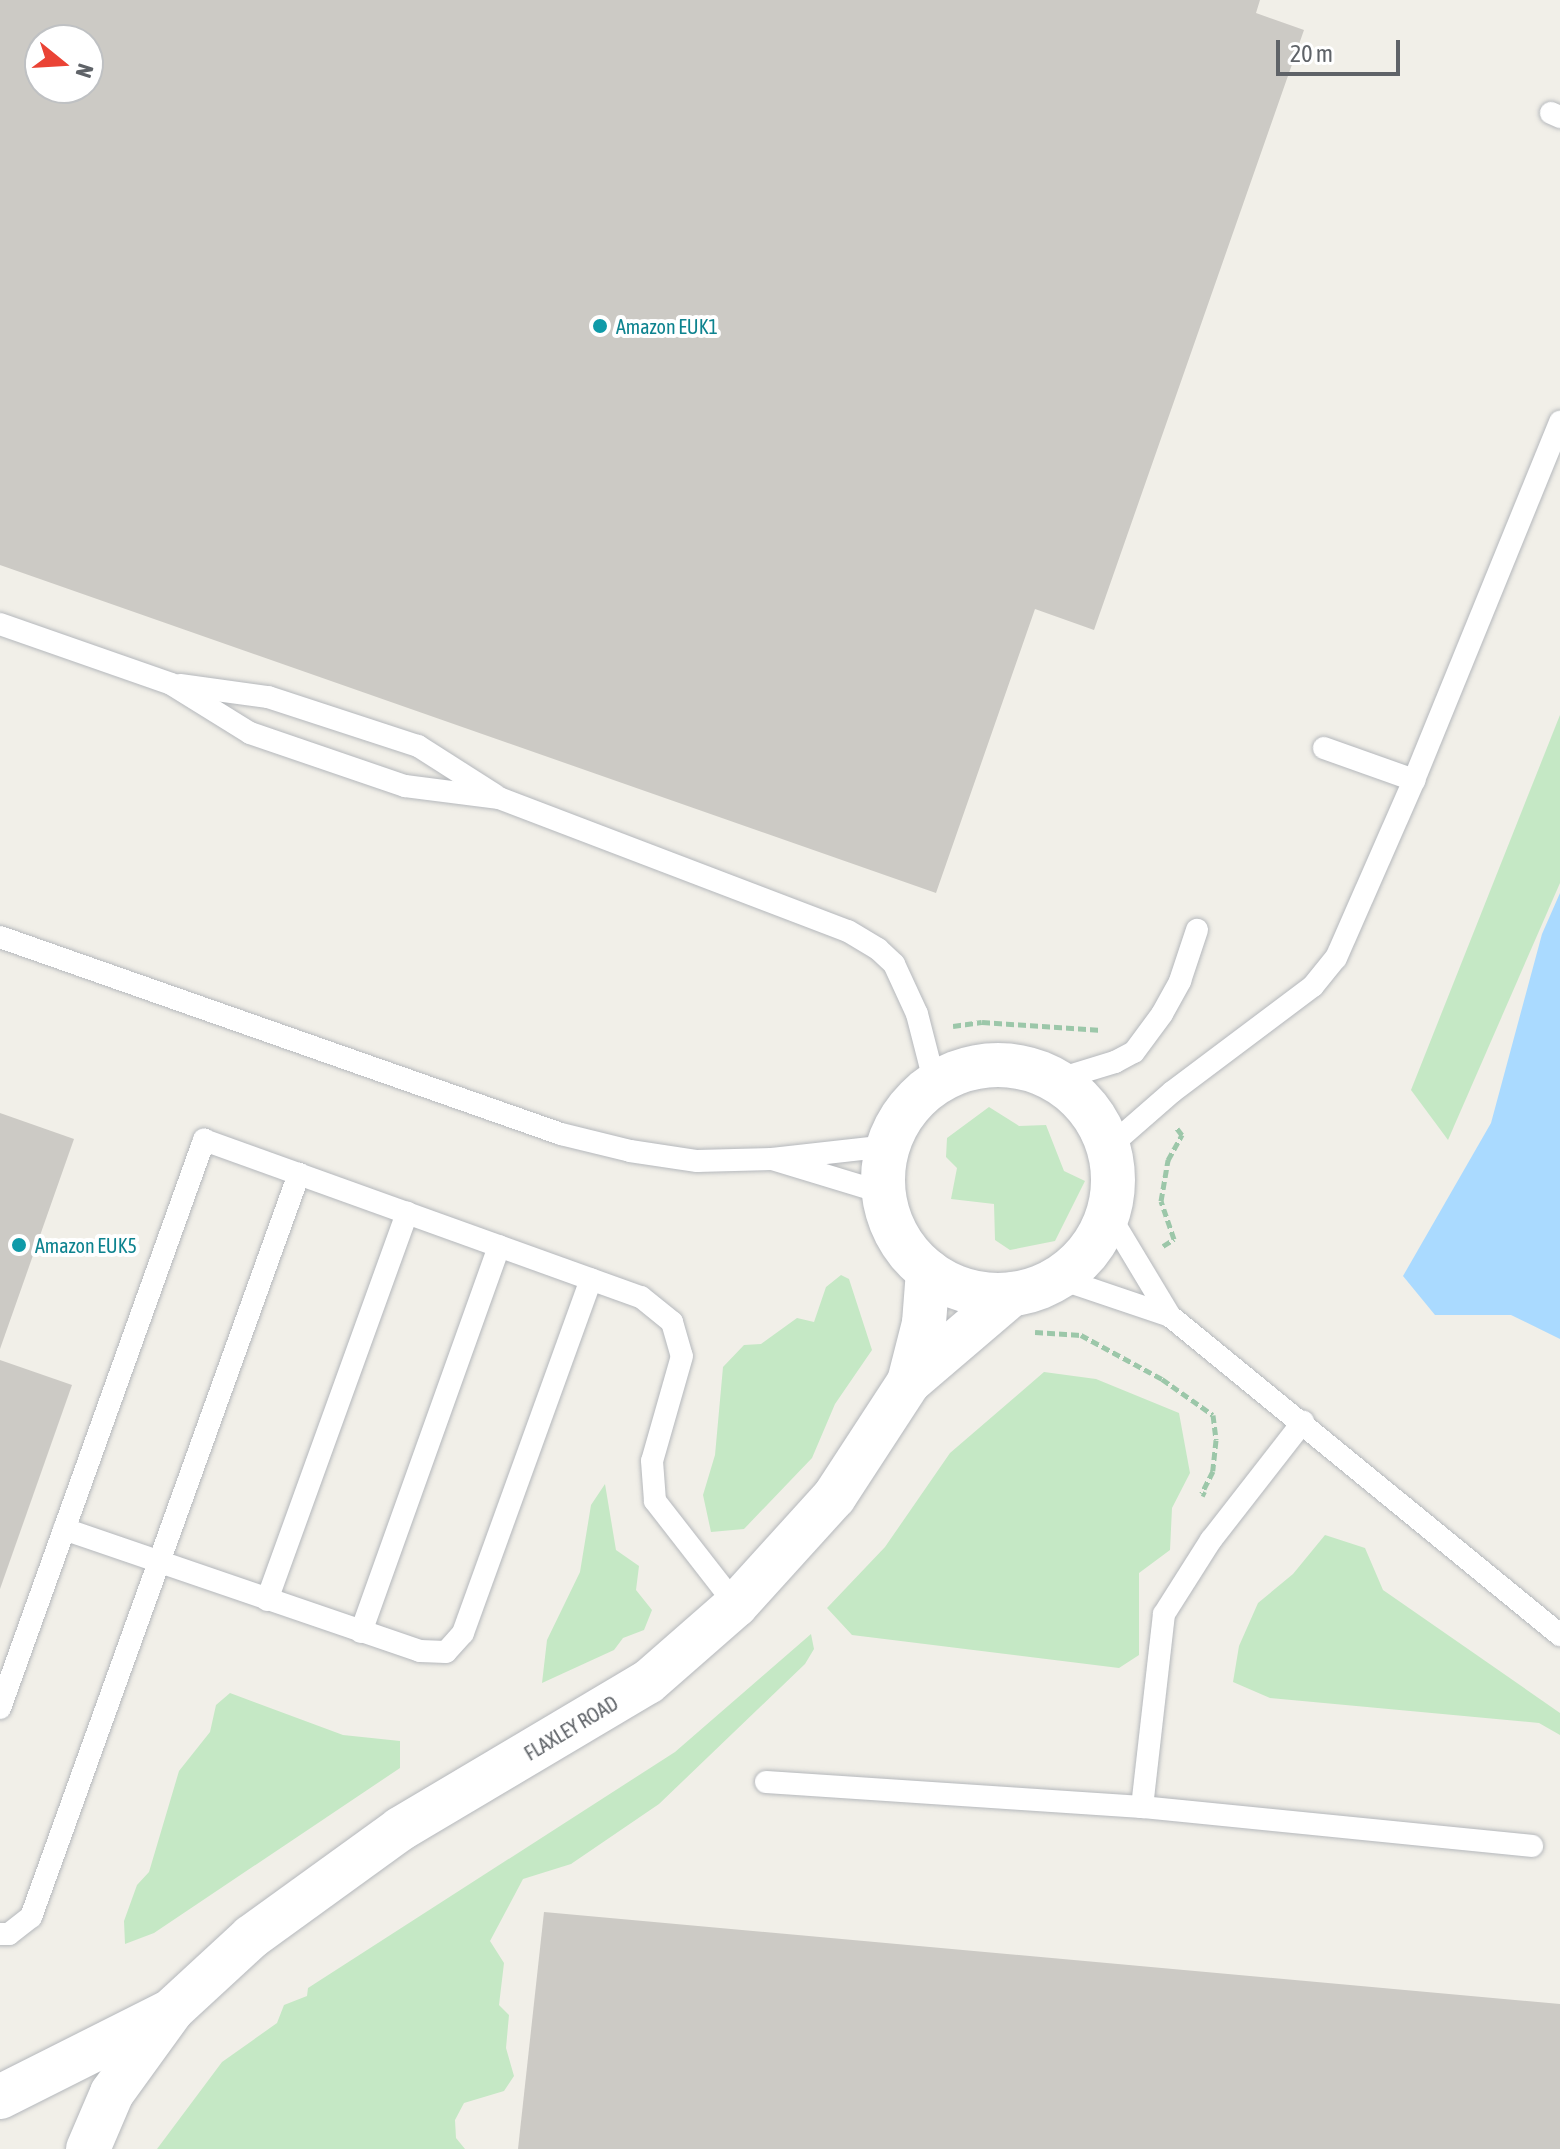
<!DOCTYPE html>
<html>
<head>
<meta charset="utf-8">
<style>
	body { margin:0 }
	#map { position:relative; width:1560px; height:2149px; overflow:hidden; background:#f1efe8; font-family:"Asap Condensed",sans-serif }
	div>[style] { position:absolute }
	.green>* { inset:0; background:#c5e8c5 }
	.water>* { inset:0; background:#aadaff }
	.building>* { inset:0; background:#cccac5 }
	.path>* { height:5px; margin-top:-2.5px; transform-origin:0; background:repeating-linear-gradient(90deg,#9cc7a9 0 8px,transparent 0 12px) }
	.roads { filter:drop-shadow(0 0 2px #b5b8bc) drop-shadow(0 0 2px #b5b8bc) }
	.lane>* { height:22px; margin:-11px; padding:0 11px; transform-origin:11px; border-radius:11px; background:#fff }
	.street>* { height:44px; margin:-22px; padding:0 22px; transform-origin:22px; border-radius:22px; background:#fff }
	.street>.ring { margin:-22px; padding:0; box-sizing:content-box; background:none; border:44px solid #fff; border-radius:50% }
	.dots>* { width:22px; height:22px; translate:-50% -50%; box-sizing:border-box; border:4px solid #fff; border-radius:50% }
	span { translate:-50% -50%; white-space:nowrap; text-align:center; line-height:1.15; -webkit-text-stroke:8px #fff; paint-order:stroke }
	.culture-label { font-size:20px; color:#0d838f }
	.left { translate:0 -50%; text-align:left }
	.street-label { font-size:20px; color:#5f6368 }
	.north { position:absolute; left:24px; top:24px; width:80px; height:80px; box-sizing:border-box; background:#fff; border:2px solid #bfc1c3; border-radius:50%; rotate:108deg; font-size:22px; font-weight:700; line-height:32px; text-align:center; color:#5f6368 }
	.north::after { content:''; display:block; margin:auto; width:28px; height:36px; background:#ea4335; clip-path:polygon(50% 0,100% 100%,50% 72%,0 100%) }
	.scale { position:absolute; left:1276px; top:40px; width:124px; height:36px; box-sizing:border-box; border:4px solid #5f6368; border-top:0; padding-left:10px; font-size:24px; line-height:28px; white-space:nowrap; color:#5f6368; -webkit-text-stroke:6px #fff; paint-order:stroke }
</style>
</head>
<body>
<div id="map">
	<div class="green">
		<i style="clip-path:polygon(1560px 715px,1560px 883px,1448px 1140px,1411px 1090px)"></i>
		<i style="clip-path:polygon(989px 1107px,1019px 1126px,1046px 1125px,1064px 1171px,1085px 1181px,1055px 1241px,1010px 1250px,995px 1240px,994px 1204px,951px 1199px,957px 1168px,946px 1157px,947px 1138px)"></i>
		<i style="clip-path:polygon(841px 1275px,849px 1279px,872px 1350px,835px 1404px,812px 1458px,744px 1529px,711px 1532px,703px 1495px,715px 1455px,723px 1367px,744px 1345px,761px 1344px,797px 1318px,814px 1322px,826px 1287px)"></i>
		<i style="clip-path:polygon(1044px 1372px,1096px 1379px,1179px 1413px,1190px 1473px,1172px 1508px,1170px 1550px,1139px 1573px,1139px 1655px,1119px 1668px,852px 1635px,827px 1608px,885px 1547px,950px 1453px)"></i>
		<i style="clip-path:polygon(605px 1484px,616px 1550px,639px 1566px,636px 1590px,652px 1610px,644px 1630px,623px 1638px,614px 1650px,542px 1683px,547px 1640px,580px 1572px,591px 1505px)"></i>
		<i style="clip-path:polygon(1325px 1535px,1365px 1548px,1383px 1590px,1560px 1713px,1560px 1735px,1539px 1723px,1270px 1698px,1233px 1682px,1239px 1646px,1258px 1603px,1293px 1574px)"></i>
		<i style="clip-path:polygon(811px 1634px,814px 1649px,805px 1664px,659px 1804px,571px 1864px,523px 1879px,490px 1941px,504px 1963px,499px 2005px,509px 2015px,506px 2048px,514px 2076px,504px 2091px,464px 2103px,455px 2120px,456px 2138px,465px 2149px,157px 2149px,222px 2062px,277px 2023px,284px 2005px,307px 1996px,308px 1988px,675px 1752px)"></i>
		<i style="clip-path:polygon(230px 1693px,343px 1735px,400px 1741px,400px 1768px,154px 1933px,125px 1944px,124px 1921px,137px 1885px,149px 1872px,179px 1771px,210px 1732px,216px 1705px)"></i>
	</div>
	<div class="water">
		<i style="clip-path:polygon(1560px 893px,1560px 1339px,1511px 1315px,1435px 1315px,1403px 1276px,1491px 1123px,1542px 934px)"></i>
	</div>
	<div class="building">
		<i style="clip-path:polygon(evenodd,0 0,1260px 0,1256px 13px,1304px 30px,1094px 630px,1035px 609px,936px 893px,0 565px,0 0,40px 40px,88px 40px,88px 88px,40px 88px,40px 40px)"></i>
		<i style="clip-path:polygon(0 1113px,74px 1139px,0 1349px)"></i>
		<i style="clip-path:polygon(0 1360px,72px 1385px,0 1589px)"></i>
		<i style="clip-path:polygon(544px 1912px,1560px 2004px,1560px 2149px,518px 2149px)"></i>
	</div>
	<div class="path">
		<i style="left:953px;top:1026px;width:29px;rotate:-8deg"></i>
		<i style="left:982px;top:1022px;width:120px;rotate:3.8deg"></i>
		<i style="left:1163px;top:1246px;width:13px;rotate:-32deg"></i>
		<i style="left:1174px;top:1239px;width:40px;rotate:-108.9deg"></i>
		<i style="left:1161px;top:1201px;width:42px;rotate:-80.3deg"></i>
		<i style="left:1168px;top:1160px;width:29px;rotate:-61deg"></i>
		<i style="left:1182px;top:1135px;width:10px;rotate:-127deg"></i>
		<i style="left:1035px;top:1332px;width:46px;rotate:3.7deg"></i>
		<i style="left:1081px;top:1335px;width:92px;rotate:28.5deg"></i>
		<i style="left:1162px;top:1379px;width:62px;rotate:35.2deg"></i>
		<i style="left:1213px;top:1415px;width:25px;rotate:83deg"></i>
		<i style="left:1216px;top:1440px;width:31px;rotate:96deg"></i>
		<i style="left:1213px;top:1471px;width:25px;rotate:117deg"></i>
		<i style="left:1202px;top:1493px;width:4px;rotate:27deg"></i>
	</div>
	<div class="roads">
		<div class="lane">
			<i style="left:1551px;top:113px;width:10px;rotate:24deg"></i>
			<i style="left:0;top:624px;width:181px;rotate:19.3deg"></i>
			<i style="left:171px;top:684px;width:93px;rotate:31.8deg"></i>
			<i style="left:250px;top:733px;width:164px;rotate:18.9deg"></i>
			<i style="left:405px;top:786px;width:95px;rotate:7.3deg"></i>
			<i style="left:499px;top:798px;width:373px;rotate:20.9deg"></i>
			<i style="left:848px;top:931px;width:35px;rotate:31deg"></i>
			<i style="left:878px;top:949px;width:22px;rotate:43deg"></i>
			<i style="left:894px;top:964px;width:55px;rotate:65.3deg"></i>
			<i style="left:917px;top:1014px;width:72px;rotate:75.6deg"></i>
			<i style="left:180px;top:685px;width:89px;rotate:7.8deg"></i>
			<i style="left:268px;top:697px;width:158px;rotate:18.1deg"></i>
			<i style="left:418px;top:746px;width:91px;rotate:32.5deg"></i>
			<i style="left:1324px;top:748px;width:96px;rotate:19.6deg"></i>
			<i style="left:0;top:937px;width:595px;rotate:19.35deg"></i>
			<i style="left:561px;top:1134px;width:71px;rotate:13.8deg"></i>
			<i style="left:630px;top:1151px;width:68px;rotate:8.5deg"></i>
			<i style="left:697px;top:1161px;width:75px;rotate:-1.5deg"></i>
			<i style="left:1056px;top:1080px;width:62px;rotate:-17deg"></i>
			<i style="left:1115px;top:1062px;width:21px;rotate:-28deg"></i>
			<i style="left:1134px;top:1052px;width:47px;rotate:-53.6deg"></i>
			<i style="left:1162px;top:1014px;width:38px;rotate:-61deg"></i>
			<i style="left:1180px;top:981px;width:54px;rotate:-71.6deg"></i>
			<i style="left:1109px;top:1147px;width:84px;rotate:-41.1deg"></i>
			<i style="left:1172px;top:1092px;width:176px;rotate:-36.9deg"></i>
			<i style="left:1313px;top:986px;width:36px;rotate:-51deg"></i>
			<i style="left:1336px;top:958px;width:194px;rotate:-66.3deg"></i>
			<i style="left:1414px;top:780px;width:387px;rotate:-67.8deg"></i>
			<i style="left:884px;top:1193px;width:117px;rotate:-163.1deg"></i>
			<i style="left:772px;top:1159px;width:117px;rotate:-6.4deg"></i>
			<i style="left:1108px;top:1213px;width:120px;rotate:59deg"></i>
			<i style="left:1170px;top:1316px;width:504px;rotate:39.28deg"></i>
			<i style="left:1058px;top:1278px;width:118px;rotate:18.7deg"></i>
			<i style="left:64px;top:1529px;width:376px;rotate:18.9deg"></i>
			<i style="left:420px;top:1651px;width:26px;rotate:2deg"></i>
			<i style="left:446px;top:1652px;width:25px;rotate:-48deg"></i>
			<i style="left:463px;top:1633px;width:376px;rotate:-70.1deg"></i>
			<i style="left:267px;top:1600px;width:412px;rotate:-70.1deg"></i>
			<i style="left:361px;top:1632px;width:410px;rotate:-70.3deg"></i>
			<i style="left:0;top:1708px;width:604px;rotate:-70.24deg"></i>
			<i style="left:204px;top:1140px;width:464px;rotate:19.8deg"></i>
			<i style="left:641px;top:1297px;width:40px;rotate:39deg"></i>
			<i style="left:672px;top:1322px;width:35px;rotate:74deg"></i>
			<i style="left:682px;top:1356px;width:109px;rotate:105.9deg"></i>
			<i style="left:652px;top:1461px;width:40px;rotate:85.7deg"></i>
			<i style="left:655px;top:1501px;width:132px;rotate:52.1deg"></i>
			<i style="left:766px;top:1782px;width:377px;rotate:3.8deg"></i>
			<i style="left:1142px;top:1807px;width:194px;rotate:-83.5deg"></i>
			<i style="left:1164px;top:1614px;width:88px;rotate:-57.6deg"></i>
			<i style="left:1211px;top:1540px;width:150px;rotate:-52.1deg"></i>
			<i style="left:1142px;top:1807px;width:392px;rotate:5.7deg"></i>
			<i style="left:0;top:1934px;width:9px"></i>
			<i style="left:9px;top:1934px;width:28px;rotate:-38deg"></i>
			<i style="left:31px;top:1917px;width:790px;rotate:-70.17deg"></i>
		</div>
		<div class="street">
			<i class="ring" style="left:883px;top:1065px;width:186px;height:186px"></i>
			<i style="left:909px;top:1382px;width:61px;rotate:-75.7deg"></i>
			<i style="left:924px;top:1323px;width:52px;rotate:-85.6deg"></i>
			<i style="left:0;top:2097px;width:187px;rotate:-26.7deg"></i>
			<i style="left:88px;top:2149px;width:61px;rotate:-66.8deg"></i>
			<i style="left:112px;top:2093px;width:102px;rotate:-54.1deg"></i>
			<i style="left:172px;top:2010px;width:108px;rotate:-42.7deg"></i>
			<i style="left:251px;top:1937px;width:184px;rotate:-35.9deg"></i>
			<i style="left:400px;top:1829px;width:288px;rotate:-30.7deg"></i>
			<i style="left:648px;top:1682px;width:117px;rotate:-41.2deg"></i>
			<i style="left:736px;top:1605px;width:146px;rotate:-47.8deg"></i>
			<i style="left:834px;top:1497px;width:137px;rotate:-56.9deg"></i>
			<i style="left:909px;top:1382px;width:135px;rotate:-40.5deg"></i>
		</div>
	</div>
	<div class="dots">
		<i style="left:600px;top:326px;background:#0f9aa8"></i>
		<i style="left:19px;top:1245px;background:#0f9aa8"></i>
	</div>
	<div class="culture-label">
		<span class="left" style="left:616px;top:326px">Amazon EUK1</span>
		<span class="left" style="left:35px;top:1245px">Amazon EUK5</span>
	</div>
	<div class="street-label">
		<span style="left:571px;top:1728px;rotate:-31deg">FLAXLEY ROAD</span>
	</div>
	<div class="north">N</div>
	<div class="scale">20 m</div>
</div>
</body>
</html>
